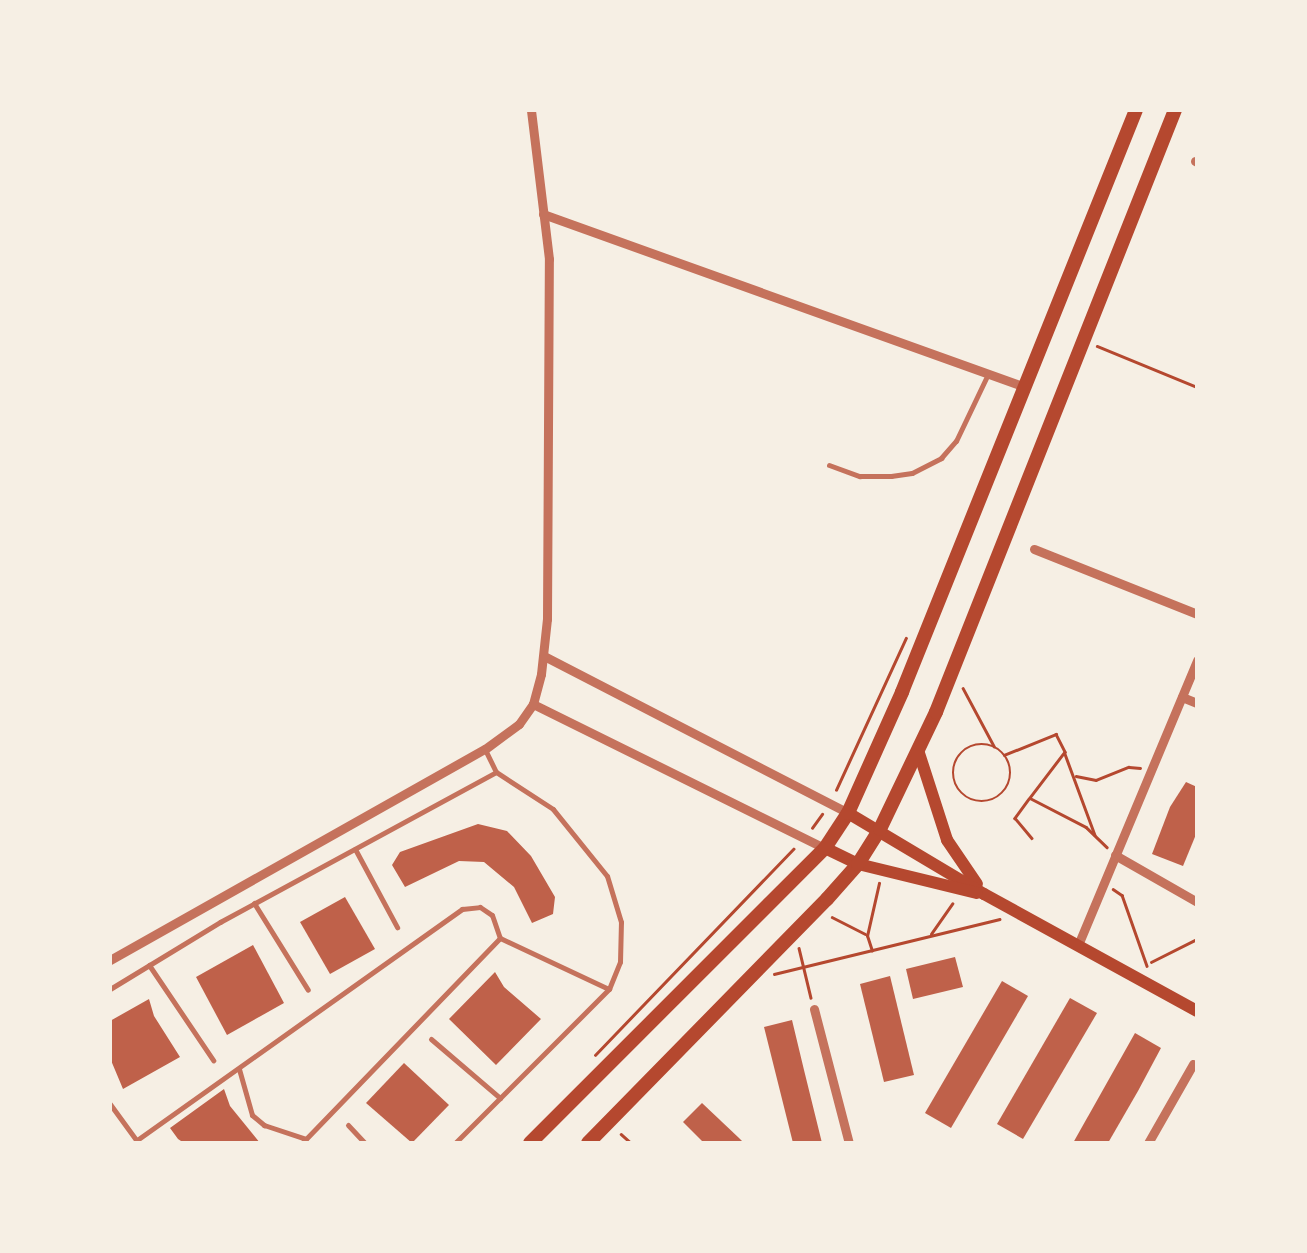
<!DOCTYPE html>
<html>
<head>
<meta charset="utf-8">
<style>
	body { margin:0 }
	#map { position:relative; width:1307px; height:1253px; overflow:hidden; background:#f6efe4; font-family:Spectral,serif }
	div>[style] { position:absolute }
	.building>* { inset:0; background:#bf614a }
	.path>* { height:2.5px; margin:-1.25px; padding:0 1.25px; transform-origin:1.25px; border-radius:1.25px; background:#b5482f }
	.path>.ring { margin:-1.25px; padding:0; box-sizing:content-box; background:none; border:2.5px solid #b5482f; border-radius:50% }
	.service>* { height:5px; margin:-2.5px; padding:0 2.5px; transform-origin:2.5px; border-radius:2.5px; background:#c5725c }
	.minor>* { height:9px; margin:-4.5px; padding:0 4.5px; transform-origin:4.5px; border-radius:4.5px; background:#c5725c }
	.secondary>* { height:12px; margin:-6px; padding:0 6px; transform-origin:6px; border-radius:6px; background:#b5482f }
	.primary>* { height:14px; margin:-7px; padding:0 7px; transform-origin:7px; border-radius:7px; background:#b5482f }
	span { translate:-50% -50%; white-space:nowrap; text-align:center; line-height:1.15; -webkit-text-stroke:8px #f6efe4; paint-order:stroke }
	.frame { position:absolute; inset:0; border:112px solid #f6efe4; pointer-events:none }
</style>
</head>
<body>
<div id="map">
	<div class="building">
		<i style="clip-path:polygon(1186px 782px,1197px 787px,1197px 832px,1183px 866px,1152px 854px,1170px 807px)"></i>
		<i style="clip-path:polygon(478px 824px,507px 831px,531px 856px,555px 897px,553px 914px,532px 923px,514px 887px,484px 862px,459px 861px,405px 887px,392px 865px,400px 852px)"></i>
		<i style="clip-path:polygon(345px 897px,375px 949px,330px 974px,300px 922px)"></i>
		<i style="clip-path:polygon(253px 945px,284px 1003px,227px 1035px,196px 977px)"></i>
		<i style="clip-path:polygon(955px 957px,963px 987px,913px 999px,906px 969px)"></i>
		<i style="clip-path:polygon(495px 972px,504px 987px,541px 1019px,496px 1065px,449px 1019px)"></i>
		<i style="clip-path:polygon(890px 976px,914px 1075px,884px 1082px,860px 984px)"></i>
		<i style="clip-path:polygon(1002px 981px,1028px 996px,951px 1128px,925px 1113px)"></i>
		<i style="clip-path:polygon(1070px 998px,1097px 1013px,1023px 1139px,997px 1124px)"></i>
		<i style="clip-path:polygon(149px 999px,154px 1016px,180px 1057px,123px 1089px,110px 1058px,110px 1021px)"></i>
		<i style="clip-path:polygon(792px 1020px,804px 1070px,822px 1143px,793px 1143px,764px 1027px)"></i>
		<i style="clip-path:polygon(1135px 1033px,1161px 1048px,1138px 1091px,1108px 1143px,1073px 1143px)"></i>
		<i style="clip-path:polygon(404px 1063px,449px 1105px,412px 1143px,366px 1103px)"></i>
		<i style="clip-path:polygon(224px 1089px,230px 1106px,260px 1143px,184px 1143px,178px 1139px,170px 1128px)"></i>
		<i style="clip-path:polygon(702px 1103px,739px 1138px,744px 1143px,704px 1143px,683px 1122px)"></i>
	</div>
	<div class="path">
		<i style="left:1097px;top:346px;width:108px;rotate:22.3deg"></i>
		<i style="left:963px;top:688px;width:66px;rotate:61.9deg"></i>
		<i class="ring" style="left:953px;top:744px;width:55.5px;height:55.5px"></i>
		<i style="left:1065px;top:754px;width:86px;rotate:69.7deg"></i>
		<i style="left:1004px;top:755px;width:56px;rotate:-22deg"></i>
		<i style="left:1056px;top:734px;width:20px;rotate:63deg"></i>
		<i style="left:1065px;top:752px;width:58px;rotate:127.3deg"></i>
		<i style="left:1030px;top:798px;width:63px;rotate:27.4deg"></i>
		<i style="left:1086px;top:827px;width:29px;rotate:44deg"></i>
		<i style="left:1076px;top:776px;width:20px;rotate:11deg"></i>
		<i style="left:1096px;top:780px;width:35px;rotate:-22deg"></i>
		<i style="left:1129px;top:767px;width:11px;rotate:5deg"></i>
		<i style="left:836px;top:790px;width:167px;rotate:-65.3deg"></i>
		<i style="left:1029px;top:799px;width:24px;rotate:126deg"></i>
		<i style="left:1015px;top:818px;width:26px;rotate:50deg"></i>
		<i style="left:812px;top:828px;width:17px;rotate:-54deg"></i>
		<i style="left:1113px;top:889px;width:11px;rotate:34deg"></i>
		<i style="left:1122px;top:895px;width:75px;rotate:70.6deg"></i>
		<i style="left:832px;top:917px;width:37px;rotate:27deg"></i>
		<i style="left:931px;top:934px;width:37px;rotate:-55deg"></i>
		<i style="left:799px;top:948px;width:51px;rotate:76.5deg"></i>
		<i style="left:872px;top:951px;width:16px;rotate:-108deg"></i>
		<i style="left:867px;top:936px;width:54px;rotate:-77.2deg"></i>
		<i style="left:1151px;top:962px;width:51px;rotate:-26.6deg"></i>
		<i style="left:774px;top:974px;width:232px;rotate:-13.7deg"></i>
		<i style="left:595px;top:1055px;width:286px;rotate:-46.1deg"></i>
		<i style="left:621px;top:1134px;width:13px;rotate:42deg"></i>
	</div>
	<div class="service">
		<i style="left:829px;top:465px;width:33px;rotate:20deg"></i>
		<i style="left:860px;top:476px;width:31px"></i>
		<i style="left:891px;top:476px;width:21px;rotate:-8deg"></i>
		<i style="left:912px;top:473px;width:33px;rotate:-27deg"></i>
		<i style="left:941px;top:458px;width:23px;rotate:-49deg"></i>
		<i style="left:956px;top:441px;width:74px;rotate:-64.5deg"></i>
		<i style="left:355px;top:849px;width:89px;rotate:61.7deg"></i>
		<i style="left:254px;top:903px;width:102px;rotate:58.2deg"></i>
		<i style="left:149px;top:965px;width:115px;rotate:56deg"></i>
		<i style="left:110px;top:989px;width:129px;rotate:-31.3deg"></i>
		<i style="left:220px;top:922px;width:314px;rotate:-28.5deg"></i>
		<i style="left:431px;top:1039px;width:91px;rotate:40.5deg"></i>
		<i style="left:239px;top:1069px;width:48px;rotate:74.2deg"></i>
		<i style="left:252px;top:1115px;width:16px;rotate:40deg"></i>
		<i style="left:264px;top:1125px;width:44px;rotate:18.4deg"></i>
		<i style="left:110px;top:1104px;width:46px;rotate:53.9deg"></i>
		<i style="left:348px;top:1125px;width:25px;rotate:47deg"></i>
		<i style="left:137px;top:1140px;width:399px;rotate:-35.4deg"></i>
		<i style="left:462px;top:909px;width:18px;rotate:-6deg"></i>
		<i style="left:480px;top:907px;width:14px;rotate:34deg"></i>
		<i style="left:492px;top:915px;width:24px;rotate:71deg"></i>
		<i style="left:302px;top:1143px;width:285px;rotate:-46deg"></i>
		<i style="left:500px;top:938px;width:120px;rotate:25.1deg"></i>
		<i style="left:455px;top:1143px;width:218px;rotate:-45deg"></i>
		<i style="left:609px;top:989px;width:29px;rotate:-68deg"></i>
		<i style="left:620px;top:962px;width:40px;rotate:-88.6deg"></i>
		<i style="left:621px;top:922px;width:48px;rotate:-106.9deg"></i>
		<i style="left:607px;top:876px;width:86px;rotate:-128.9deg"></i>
		<i style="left:553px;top:809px;width:68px;rotate:-147deg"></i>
		<i style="left:496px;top:772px;width:25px;rotate:-116deg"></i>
	</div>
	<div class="minor">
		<i style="left:1195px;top:161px;width:2px;rotate:27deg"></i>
		<i style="left:543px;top:214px;width:512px;rotate:19.74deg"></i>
		<i style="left:1034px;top:549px;width:175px;rotate:21.7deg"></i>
		<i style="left:544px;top:656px;width:342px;rotate:27.3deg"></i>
		<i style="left:1182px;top:697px;width:16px;rotate:22deg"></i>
		<i style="left:533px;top:704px;width:326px;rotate:26.3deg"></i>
		<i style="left:1115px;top:855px;width:95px;rotate:29.8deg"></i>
		<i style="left:1078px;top:945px;width:309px;rotate:-67.3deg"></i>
		<i style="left:110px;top:960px;width:430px;rotate:-29.4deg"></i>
		<i style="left:485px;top:749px;width:42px;rotate:-36.3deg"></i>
		<i style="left:519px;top:724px;width:24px;rotate:-55deg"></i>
		<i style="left:533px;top:704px;width:31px;rotate:-75deg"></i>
		<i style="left:541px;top:674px;width:55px;rotate:-83.8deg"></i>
		<i style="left:547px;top:619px;width:360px;rotate:-89.7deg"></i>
		<i style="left:549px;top:259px;width:150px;rotate:-96.9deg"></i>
		<i style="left:814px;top:1009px;width:138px;rotate:75.4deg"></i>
		<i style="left:1148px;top:1143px;width:91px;rotate:-60.3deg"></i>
	</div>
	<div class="secondary">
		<i style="left:918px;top:750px;width:95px;rotate:72.1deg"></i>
		<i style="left:947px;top:840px;width:53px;rotate:55.7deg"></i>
		<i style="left:848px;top:813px;width:158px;rotate:30.8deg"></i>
		<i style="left:984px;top:894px;width:243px;rotate:28.8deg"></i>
		<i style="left:825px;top:848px;width:37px;rotate:26deg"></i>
		<i style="left:858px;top:864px;width:122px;rotate:13.7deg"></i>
	</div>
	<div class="primary">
		<i style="left:530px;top:1143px;width:417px;rotate:-45deg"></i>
		<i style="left:825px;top:848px;width:42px;rotate:-56.7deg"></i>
		<i style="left:848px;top:813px;width:133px;rotate:-65.9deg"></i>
		<i style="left:902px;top:692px;width:627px;rotate:-68.1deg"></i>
		<i style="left:588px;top:1143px;width:342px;rotate:-45.6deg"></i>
		<i style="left:827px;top:899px;width:47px;rotate:-48.5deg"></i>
		<i style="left:858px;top:864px;width:41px;rotate:-57.8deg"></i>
		<i style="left:880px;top:829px;width:130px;rotate:-64.4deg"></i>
		<i style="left:936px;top:712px;width:648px;rotate:-68.35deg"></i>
	</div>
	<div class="frame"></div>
</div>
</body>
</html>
